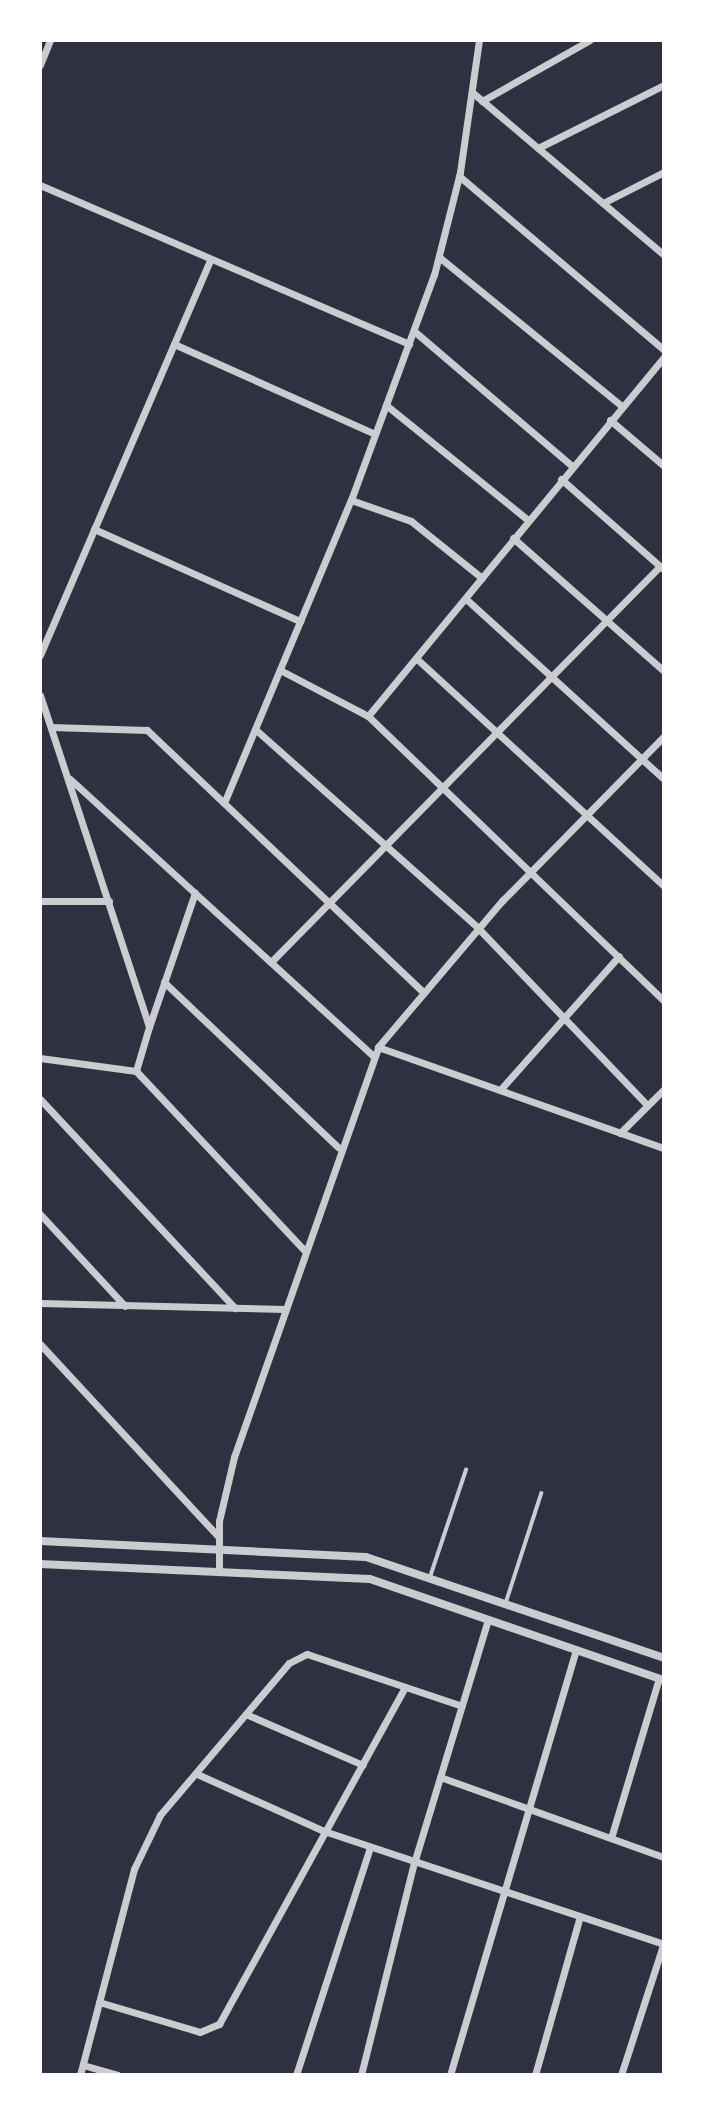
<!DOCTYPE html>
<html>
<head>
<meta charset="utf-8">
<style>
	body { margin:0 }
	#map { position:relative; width:704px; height:2115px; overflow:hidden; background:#2d3142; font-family:Karla,sans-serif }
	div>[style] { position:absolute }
	.service>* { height:3.5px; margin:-1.75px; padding:0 1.75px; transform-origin:1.75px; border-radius:1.75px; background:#caccd0 }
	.minor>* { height:7px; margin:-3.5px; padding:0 3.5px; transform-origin:3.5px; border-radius:3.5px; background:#caccd0 }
	.tertiary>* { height:8px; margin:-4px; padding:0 4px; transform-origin:4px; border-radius:4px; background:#caccd0 }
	span { translate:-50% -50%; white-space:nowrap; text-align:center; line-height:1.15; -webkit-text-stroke:7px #fff; paint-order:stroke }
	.frame { position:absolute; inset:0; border:42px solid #fff; pointer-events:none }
</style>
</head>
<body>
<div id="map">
	<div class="service">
		<i style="left:430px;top:1577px;width:113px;rotate:-71.4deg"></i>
		<i style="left:506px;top:1602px;width:114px;rotate:-72deg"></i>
	</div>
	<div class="minor">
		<i style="left:40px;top:65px;width:27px;rotate:-68deg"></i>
		<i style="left:473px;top:93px;width:250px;rotate:40.3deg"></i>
		<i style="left:482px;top:101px;width:124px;rotate:-29.5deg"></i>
		<i style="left:538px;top:148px;width:141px;rotate:-26.6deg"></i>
		<i style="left:459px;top:176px;width:269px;rotate:40.3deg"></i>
		<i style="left:40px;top:185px;width:402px;rotate:23.3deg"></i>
		<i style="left:603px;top:203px;width:68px;rotate:-26.9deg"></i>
		<i style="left:439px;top:257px;width:236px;rotate:39.2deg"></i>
		<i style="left:414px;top:331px;width:208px;rotate:40.5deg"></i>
		<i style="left:174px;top:344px;width:220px;rotate:24.1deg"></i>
		<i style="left:386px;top:405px;width:183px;rotate:39deg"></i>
		<i style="left:610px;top:420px;width:71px;rotate:40.4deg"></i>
		<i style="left:561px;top:479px;width:136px;rotate:41.4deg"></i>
		<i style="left:351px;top:500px;width:64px;rotate:19.3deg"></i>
		<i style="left:411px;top:521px;width:91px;rotate:38.8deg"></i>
		<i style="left:94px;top:529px;width:226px;rotate:24.1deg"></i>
		<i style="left:513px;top:538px;width:201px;rotate:41.4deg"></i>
		<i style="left:466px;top:599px;width:268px;rotate:42.3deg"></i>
		<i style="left:40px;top:655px;width:430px;rotate:-66.7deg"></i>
		<i style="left:417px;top:659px;width:335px;rotate:42.6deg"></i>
		<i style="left:280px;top:670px;width:99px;rotate:27.6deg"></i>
		<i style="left:368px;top:716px;width:411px;rotate:43.9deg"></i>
		<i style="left:40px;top:695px;width:349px;rotate:71.8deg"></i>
		<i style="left:149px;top:1027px;width:46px;rotate:106.5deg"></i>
		<i style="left:136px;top:1071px;width:97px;rotate:-172.3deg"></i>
		<i style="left:368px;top:716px;width:465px;rotate:-50.5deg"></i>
		<i style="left:51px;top:727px;width:96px;rotate:1.8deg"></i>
		<i style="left:147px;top:730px;width:379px;rotate:43.5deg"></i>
		<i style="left:255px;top:729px;width:299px;rotate:41.7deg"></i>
		<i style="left:478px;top:928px;width:245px;rotate:46.3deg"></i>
		<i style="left:70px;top:779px;width:412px;rotate:42.4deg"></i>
		<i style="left:224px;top:803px;width:329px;rotate:-67.3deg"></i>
		<i style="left:351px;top:500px;width:240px;rotate:-69.8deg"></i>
		<i style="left:434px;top:275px;width:106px;rotate:-75.8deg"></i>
		<i style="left:460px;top:172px;width:133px;rotate:-81.8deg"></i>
		<i style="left:40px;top:901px;width:69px"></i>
		<i style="left:271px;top:962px;width:555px;rotate:-45.51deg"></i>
		<i style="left:164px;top:982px;width:240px;rotate:43.5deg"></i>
		<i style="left:149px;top:1027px;width:142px;rotate:-71.1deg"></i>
		<i style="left:378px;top:1047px;width:303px;rotate:19.5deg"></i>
		<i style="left:136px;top:1071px;width:247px;rotate:46.8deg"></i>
		<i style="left:500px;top:1090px;width:179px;rotate:-48.4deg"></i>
		<i style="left:40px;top:1099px;width:286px;rotate:47deg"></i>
		<i style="left:620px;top:1133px;width:62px;rotate:-45deg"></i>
		<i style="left:40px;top:1214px;width:125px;rotate:47.3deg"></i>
		<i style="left:40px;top:1303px;width:245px;rotate:1.4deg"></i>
		<i style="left:40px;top:1344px;width:263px;rotate:47.2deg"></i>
		<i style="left:219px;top:1571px;width:50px;rotate:-90deg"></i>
		<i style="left:219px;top:1521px;width:66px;rotate:-76.8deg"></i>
		<i style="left:234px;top:1457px;width:435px;rotate:-70.6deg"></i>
		<i style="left:378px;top:1047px;width:192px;rotate:-49.7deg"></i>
		<i style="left:502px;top:901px;width:231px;rotate:-45.5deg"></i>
		<i style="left:248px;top:1715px;width:125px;rotate:23.5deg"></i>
		<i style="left:197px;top:1774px;width:139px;rotate:24.2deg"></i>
		<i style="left:324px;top:1831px;width:357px;rotate:18.4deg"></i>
		<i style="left:440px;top:1777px;width:238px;rotate:19.7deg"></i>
		<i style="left:611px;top:1838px;width:167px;rotate:-73.3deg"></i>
		<i style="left:99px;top:2002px;width:105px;rotate:16.5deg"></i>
		<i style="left:200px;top:2032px;width:21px;rotate:-23deg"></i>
		<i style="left:219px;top:2024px;width:385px;rotate:-61.1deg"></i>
		<i style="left:83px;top:2065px;width:36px;rotate:16deg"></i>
		<i style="left:80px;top:2075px;width:213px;rotate:-75.3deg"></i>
		<i style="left:134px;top:1869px;width:60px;rotate:-64.3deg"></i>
		<i style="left:160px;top:1815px;width:199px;rotate:-49.7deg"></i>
		<i style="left:289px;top:1663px;width:20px;rotate:-27deg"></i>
		<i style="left:307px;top:1654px;width:163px;rotate:18.5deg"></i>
		<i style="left:296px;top:2075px;width:240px;rotate:-72deg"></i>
		<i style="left:361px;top:2075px;width:219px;rotate:-76deg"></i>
		<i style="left:414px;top:1863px;width:254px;rotate:-73.1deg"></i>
		<i style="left:450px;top:2075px;width:443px;rotate:-73.5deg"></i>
		<i style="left:535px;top:2075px;width:165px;rotate:-74.2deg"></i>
		<i style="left:621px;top:2075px;width:140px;rotate:-72.1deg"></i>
	</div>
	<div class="tertiary">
		<i style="left:40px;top:1541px;width:326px;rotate:2.8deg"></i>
		<i style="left:366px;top:1557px;width:315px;rotate:18.7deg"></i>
		<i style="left:40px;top:1564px;width:330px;rotate:2.6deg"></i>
		<i style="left:370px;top:1579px;width:311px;rotate:19deg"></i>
	</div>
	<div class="frame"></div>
</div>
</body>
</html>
